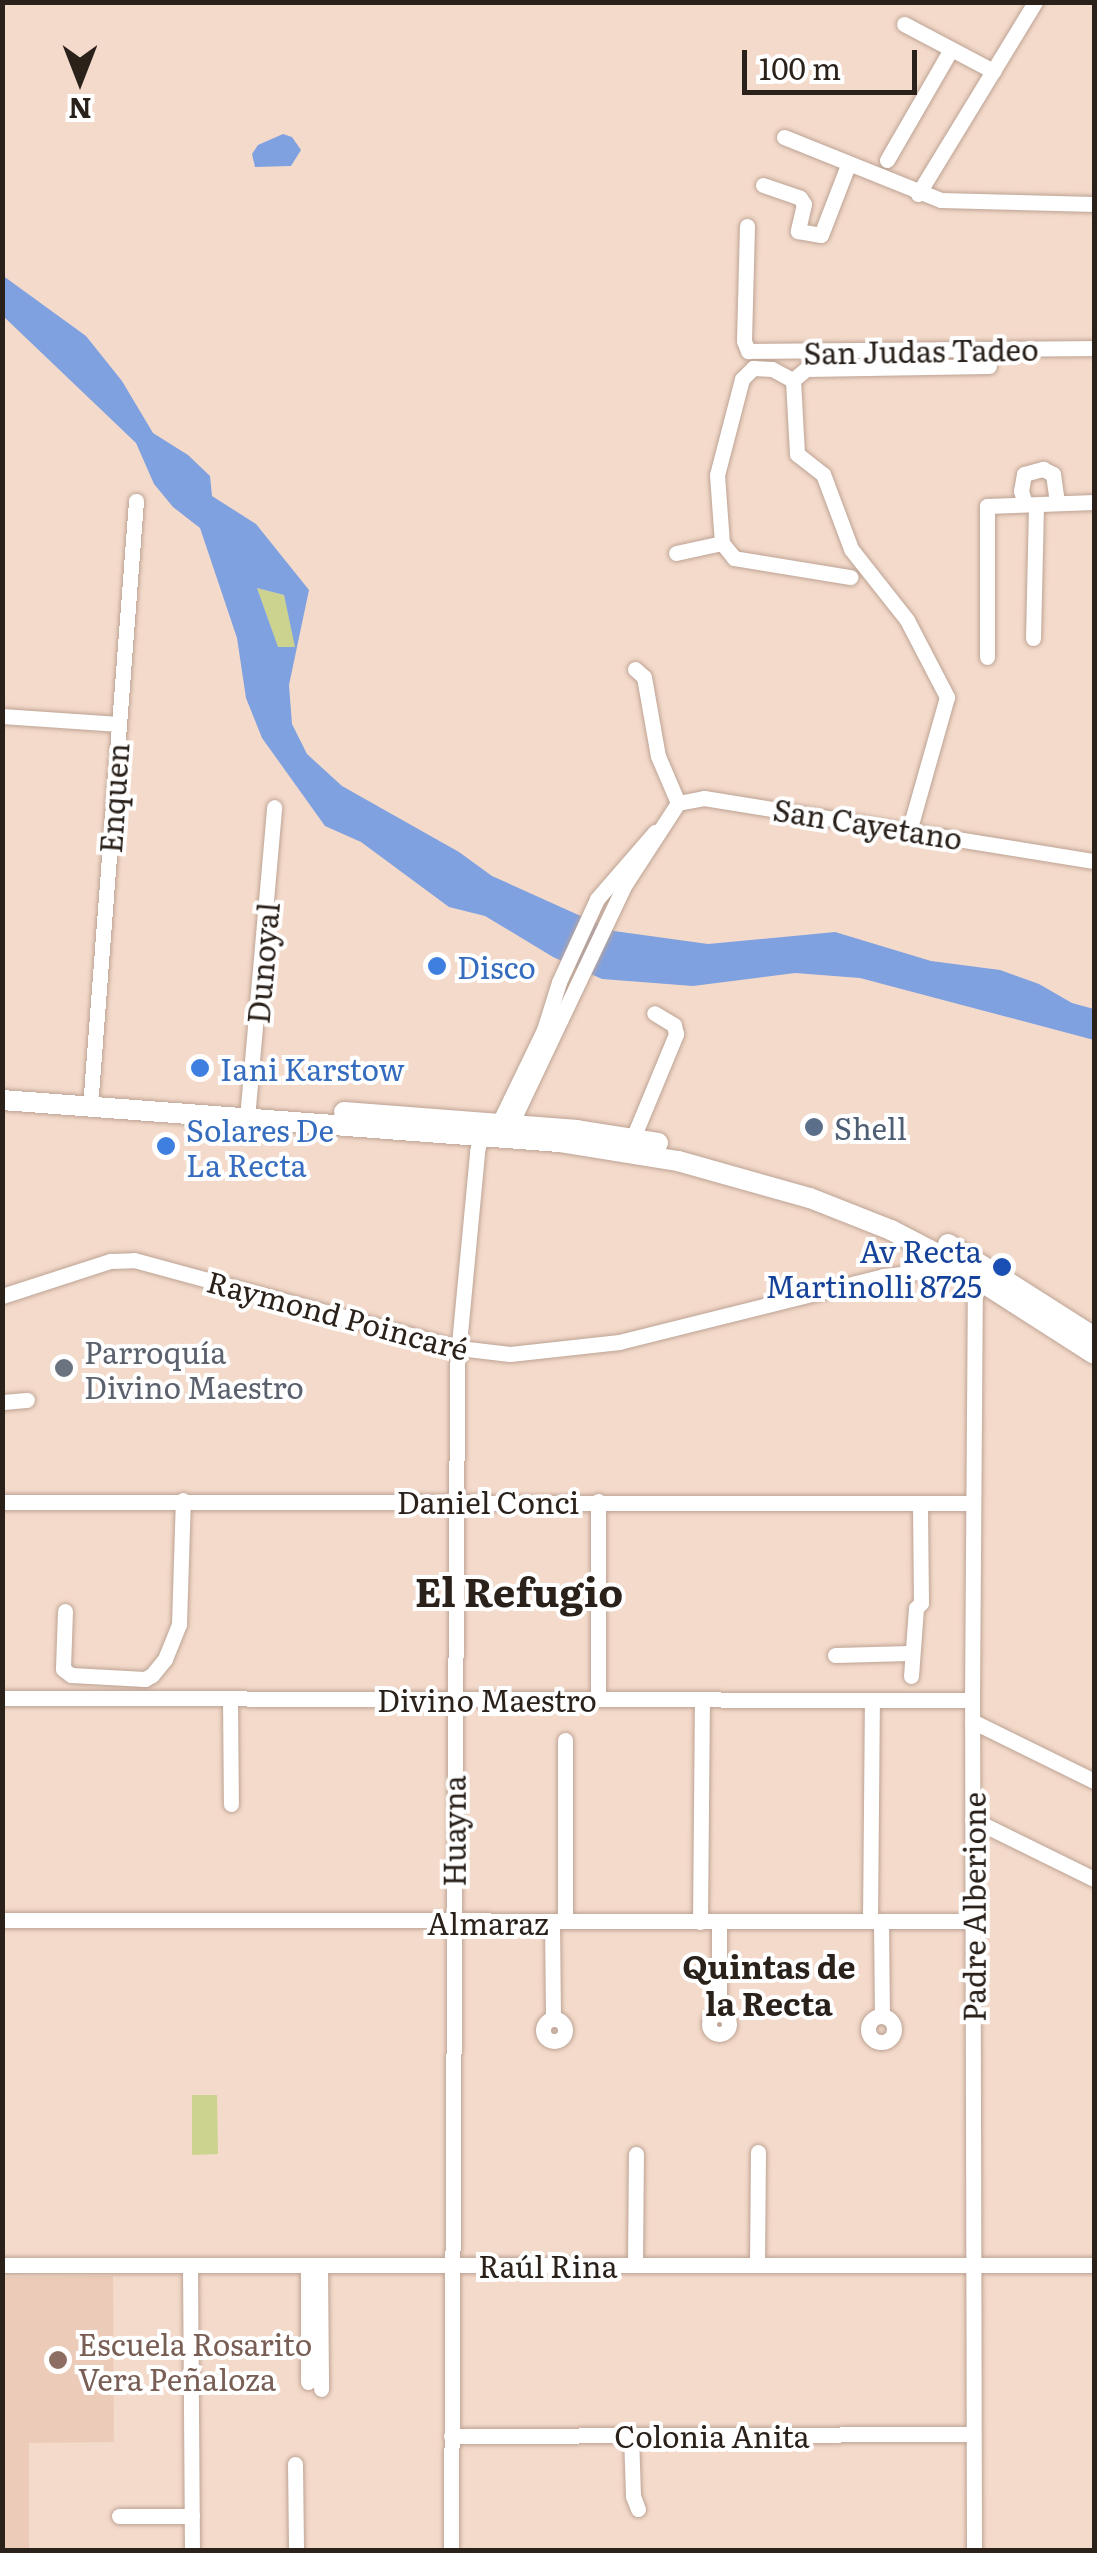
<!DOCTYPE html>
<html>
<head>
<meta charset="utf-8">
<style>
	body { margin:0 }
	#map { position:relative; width:1097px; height:2553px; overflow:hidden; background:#f4daca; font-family:Literata,serif }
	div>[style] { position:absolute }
	.built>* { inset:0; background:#ecccb8 }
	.green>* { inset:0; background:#cbd38f }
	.water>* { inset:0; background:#80a1e0 }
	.roads { filter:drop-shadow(0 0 2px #bca394) drop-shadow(0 0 2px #bca394) }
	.minor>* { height:15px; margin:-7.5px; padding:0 7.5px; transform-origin:7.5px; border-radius:7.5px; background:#fff }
	.minor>.ring { margin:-7.5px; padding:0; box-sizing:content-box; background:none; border:15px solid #fff; border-radius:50% }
	.major>* { height:20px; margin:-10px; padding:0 10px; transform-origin:10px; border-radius:10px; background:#fff }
	.dots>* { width:28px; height:28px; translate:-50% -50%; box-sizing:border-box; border:5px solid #fff; border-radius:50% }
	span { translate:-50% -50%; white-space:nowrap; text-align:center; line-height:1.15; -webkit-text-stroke:8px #fff; paint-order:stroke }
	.street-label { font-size:30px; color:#2a211b }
	.shop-label { font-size:30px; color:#366cbe }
	.left { translate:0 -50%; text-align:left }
	.service-label { font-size:30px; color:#4e5e75 }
	.transit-label { font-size:30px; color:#164399 }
	.right { translate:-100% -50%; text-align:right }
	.worship-label { font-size:30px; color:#5b616d }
	.education-label { font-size:30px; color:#785e54 }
	.neighbourhood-label { font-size:32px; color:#2a211b; font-weight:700 }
	.district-label { font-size:40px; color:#2a211b; font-weight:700 }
	.frame { position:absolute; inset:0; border:5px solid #2a211b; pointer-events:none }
	.north { position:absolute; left:30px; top:30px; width:100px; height:100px; -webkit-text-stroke:8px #fff; paint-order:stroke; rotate:180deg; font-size:28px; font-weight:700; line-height:40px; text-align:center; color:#2a211b }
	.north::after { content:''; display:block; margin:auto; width:35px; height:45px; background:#2a211b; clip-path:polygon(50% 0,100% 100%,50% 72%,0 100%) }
	.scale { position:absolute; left:742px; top:50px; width:175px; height:45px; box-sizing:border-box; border:5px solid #2a211b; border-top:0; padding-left:12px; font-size:30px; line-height:35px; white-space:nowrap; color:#2a211b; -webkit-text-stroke:8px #fff; paint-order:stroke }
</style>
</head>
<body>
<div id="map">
	<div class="built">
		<i style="clip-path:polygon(113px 2276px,114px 2442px,29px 2443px,29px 2550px,3px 2550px,3px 2277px)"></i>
	</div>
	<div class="green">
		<i style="clip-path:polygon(257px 588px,284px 595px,296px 647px,278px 648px)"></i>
		<i style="clip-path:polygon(192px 2095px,217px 2095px,218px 2154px,192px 2155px)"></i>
	</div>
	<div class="water">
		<i style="clip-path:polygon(283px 134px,292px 137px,301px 150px,291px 166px,255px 167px,252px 154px,258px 145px)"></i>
		<i style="clip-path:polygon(evenodd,2px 275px,86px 336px,122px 381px,153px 433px,188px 455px,210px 476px,212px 496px,256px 524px,309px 590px,289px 685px,292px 724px,307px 754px,342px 786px,459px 852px,492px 876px,614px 931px,708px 944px,835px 932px,931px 961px,1000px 970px,1039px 984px,1072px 1003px,1094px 1009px,1094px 1040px,860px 978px,795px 973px,693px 986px,602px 979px,553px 957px,485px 916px,449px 907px,361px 842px,325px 826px,262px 738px,246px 698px,237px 638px,200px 528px,173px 507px,154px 484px,136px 443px,3px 316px,2px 275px,257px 588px,284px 595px,295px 647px,278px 647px,257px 588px)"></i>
	</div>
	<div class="roads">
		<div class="minor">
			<i style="left:904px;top:24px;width:101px;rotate:27.8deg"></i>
			<i style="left:784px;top:137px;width:169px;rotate:21.9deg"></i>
			<i style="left:941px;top:200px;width:153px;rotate:1.5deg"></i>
			<i style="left:887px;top:160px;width:128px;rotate:-60deg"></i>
			<i style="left:763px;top:185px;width:39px;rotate:19deg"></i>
			<i style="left:800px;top:198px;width:7px;rotate:56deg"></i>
			<i style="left:804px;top:204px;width:28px;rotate:103deg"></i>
			<i style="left:798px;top:231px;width:23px;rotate:10deg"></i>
			<i style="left:821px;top:235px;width:75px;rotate:-68.9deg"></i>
			<i style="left:918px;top:194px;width:225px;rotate:-58.6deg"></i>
			<i style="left:747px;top:226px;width:115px;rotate:91.5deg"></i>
			<i style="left:744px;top:341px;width:11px;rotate:68deg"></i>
			<i style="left:748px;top:351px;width:346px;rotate:-0.5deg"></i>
			<i style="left:793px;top:380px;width:17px;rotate:-40deg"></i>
			<i style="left:806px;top:369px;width:183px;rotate:-0.9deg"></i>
			<i style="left:1025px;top:504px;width:14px;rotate:-107deg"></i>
			<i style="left:1021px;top:491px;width:17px;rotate:-80deg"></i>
			<i style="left:1024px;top:474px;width:20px;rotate:-15deg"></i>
			<i style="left:1043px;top:469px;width:11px;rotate:27deg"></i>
			<i style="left:1053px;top:474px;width:27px;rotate:82deg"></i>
			<i style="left:722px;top:543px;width:68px;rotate:-94.2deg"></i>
			<i style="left:717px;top:475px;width:99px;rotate:-75.4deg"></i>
			<i style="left:742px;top:379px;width:16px;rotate:-45deg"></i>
			<i style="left:753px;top:368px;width:19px;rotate:3deg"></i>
			<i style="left:772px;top:369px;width:24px;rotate:28deg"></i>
			<i style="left:793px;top:380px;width:74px;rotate:86.9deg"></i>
			<i style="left:797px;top:454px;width:33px;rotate:38deg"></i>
			<i style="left:823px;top:474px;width:80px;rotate:69.5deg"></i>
			<i style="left:851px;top:549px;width:90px;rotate:51.7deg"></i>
			<i style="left:907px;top:620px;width:87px;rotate:62.5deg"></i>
			<i style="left:947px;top:697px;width:136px;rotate:105.8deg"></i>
			<i style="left:676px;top:553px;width:47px;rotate:-12.3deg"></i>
			<i style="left:722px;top:543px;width:19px;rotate:51deg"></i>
			<i style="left:734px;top:558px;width:118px;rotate:9.3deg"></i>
			<i style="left:1033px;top:638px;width:133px;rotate:-88.7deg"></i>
			<i style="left:987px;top:657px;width:151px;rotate:-90deg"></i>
			<i style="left:987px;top:506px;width:107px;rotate:-2.1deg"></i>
			<i style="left:635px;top:669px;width:12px;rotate:42deg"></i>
			<i style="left:644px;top:677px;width:80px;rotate:80deg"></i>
			<i style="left:658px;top:756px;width:51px;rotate:66.9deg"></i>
			<i style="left:2px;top:716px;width:117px;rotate:3.9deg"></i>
			<i style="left:91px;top:1094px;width:595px;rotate:-85.66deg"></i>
			<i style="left:247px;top:1118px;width:312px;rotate:-85deg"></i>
			<i style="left:511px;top:1124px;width:263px;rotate:-64.6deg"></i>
			<i style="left:624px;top:886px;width:99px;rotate:-57deg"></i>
			<i style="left:678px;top:803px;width:26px;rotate:-11deg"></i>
			<i style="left:704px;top:798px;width:395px;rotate:9.2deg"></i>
			<i style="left:633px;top:1138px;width:113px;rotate:-67.5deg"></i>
			<i style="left:676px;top:1034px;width:9px;rotate:-103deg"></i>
			<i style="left:674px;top:1025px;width:23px;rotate:-149deg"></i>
			<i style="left:2px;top:1296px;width:114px;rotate:-18deg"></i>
			<i style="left:110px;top:1261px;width:24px;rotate:-2deg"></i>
			<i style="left:134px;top:1260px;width:337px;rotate:15.2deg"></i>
			<i style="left:459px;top:1348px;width:51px;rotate:6.7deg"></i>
			<i style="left:510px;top:1354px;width:110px;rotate:-6.3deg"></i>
			<i style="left:619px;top:1342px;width:272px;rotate:-14deg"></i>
			<i style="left:883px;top:1276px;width:62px;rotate:-6.4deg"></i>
			<i style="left:945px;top:1269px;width:16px;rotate:-27deg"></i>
			<i style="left:2px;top:1402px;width:25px;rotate:-5deg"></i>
			<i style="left:598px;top:1501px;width:198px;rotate:90deg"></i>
			<i style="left:2px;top:1502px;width:971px;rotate:0.06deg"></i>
			<i style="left:65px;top:1611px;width:58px;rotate:92deg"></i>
			<i style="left:63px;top:1669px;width:10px;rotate:37deg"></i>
			<i style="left:71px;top:1675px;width:74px;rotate:3.1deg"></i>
			<i style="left:145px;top:1679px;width:8px;rotate:-30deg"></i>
			<i style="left:152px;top:1675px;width:21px;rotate:-51deg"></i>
			<i style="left:165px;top:1659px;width:38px;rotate:-68deg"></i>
			<i style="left:179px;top:1624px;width:124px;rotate:-88.2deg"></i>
			<i style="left:835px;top:1655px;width:75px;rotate:-1.5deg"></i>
			<i style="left:911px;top:1676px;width:68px;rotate:-85.8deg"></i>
			<i style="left:916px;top:1608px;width:7px;rotate:-45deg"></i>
			<i style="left:921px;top:1603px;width:100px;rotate:-90.6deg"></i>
			<i style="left:2px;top:1698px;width:970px;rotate:0.12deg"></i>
			<i style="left:230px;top:1698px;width:106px;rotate:89.5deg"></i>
			<i style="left:972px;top:1721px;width:136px;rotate:26.2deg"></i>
			<i style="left:565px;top:1740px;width:181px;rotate:90deg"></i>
			<i style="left:972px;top:1819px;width:136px;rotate:26.2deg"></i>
			<i style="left:2px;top:1920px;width:971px;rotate:0.06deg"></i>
			<i style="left:870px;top:1921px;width:221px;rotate:-89.5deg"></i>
			<i style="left:552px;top:1922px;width:97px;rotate:89.4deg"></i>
			<i style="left:700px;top:1922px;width:223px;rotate:-89.5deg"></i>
			<i style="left:881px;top:1922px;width:94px;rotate:89.4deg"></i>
			<i class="ring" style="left:709px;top:2014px;width:5px;height:5px"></i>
			<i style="left:719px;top:2014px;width:93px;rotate:-90deg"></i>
			<i class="ring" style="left:868px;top:2016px;width:11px;height:11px"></i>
			<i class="ring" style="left:543px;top:2019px;width:7px;height:7px"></i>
			<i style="left:635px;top:2264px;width:110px;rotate:-89.5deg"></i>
			<i style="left:2px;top:2265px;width:1092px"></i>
			<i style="left:190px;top:2265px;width:285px;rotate:89.6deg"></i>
			<i style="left:320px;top:2265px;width:124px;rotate:89.5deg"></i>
			<i style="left:757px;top:2265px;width:113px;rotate:-89.5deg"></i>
			<i style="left:308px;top:2266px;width:116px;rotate:90deg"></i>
			<i style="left:631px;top:2435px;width:61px;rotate:88.1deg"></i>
			<i style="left:633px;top:2496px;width:14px;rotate:69deg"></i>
			<i style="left:451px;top:2436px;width:521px;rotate:-0.22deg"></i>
			<i style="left:295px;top:2464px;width:86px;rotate:89.3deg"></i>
			<i style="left:119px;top:2516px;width:73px"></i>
			<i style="left:451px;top:2550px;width:1185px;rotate:-89.71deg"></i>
			<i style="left:457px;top:1365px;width:214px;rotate:-84.6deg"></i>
			<i style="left:477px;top:1152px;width:15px;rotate:-79deg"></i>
			<i style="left:480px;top:1137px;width:24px;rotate:-36deg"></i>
			<i style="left:499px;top:1123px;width:103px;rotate:-64.2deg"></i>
			<i style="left:544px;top:1030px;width:50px;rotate:-72.6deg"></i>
			<i style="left:559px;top:982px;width:91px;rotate:-65.4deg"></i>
			<i style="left:597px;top:899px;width:89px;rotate:-49.1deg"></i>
			<i style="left:974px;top:2550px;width:850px;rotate:-90.13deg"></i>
			<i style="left:972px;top:1700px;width:411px;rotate:-89.6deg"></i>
			<i style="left:975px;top:1289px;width:19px;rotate:-72deg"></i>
		</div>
		<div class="major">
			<i style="left:2px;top:1100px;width:559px;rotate:4.31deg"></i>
			<i style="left:559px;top:1142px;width:121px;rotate:9.1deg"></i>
			<i style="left:678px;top:1161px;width:137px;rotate:15.7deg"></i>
			<i style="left:810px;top:1198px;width:87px;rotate:21.6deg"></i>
			<i style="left:891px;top:1230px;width:59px;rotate:27.4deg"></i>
			<i style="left:943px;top:1257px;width:179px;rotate:32.7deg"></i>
			<i style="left:344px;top:1112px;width:234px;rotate:4.4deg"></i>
			<i style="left:577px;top:1130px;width:82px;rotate:9.1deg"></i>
			<i style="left:948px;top:1244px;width:173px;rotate:32.5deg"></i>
		</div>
	</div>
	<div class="dots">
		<i style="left:437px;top:966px;background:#3f7fe0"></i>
		<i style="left:200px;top:1068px;background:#3f7fe0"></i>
		<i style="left:814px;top:1127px;background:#5c6f8a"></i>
		<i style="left:166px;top:1146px;background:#3f7fe0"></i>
		<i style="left:1002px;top:1267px;background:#1a4fb4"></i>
		<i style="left:64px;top:1368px;background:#6b7280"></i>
		<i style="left:58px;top:2360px;background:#8d6e63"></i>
	</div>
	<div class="street-label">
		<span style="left:921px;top:350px;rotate:-1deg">San Judas Tadeo</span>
		<span style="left:113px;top:798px;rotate:-86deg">Enquen</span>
		<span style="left:868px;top:823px;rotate:9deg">San Cayetano</span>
		<span style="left:262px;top:963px;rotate:-85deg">Dunoyal</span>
		<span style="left:338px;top:1314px;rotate:15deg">Raymond Poincaré</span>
		<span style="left:488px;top:1501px">Daniel Conci</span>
		<span style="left:487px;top:1699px">Divino Maestro</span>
		<span style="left:453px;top:1831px;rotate:-90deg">Huayna</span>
		<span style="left:973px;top:1907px;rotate:-90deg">Padre Alberione</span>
		<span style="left:488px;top:1922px">Almaraz</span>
		<span style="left:548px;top:2265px">Raúl Rina</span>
		<span style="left:712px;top:2435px">Colonia Anita</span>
	</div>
	<div class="shop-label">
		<span class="left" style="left:457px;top:966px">Disco</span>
		<span class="left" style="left:220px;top:1068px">Iani Karstow</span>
		<span class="left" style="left:186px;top:1146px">Solares De<br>La Recta</span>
	</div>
	<div class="service-label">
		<span class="left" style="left:834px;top:1127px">Shell</span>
	</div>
	<div class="transit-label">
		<span class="right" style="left:982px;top:1267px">Av Recta<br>Martinolli 8725</span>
	</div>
	<div class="worship-label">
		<span class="left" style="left:84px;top:1368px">Parroquía<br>Divino Maestro</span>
	</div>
	<div class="education-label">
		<span class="left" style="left:78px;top:2360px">Escuela Rosarito<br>Vera Peñaloza</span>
	</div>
	<div class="neighbourhood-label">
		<span style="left:769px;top:1984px">Quintas de<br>la Recta</span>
	</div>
	<div class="district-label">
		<span style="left:519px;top:1590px">El Refugio</span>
	</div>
	<div class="frame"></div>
	<div class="north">N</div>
	<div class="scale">100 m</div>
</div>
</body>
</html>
